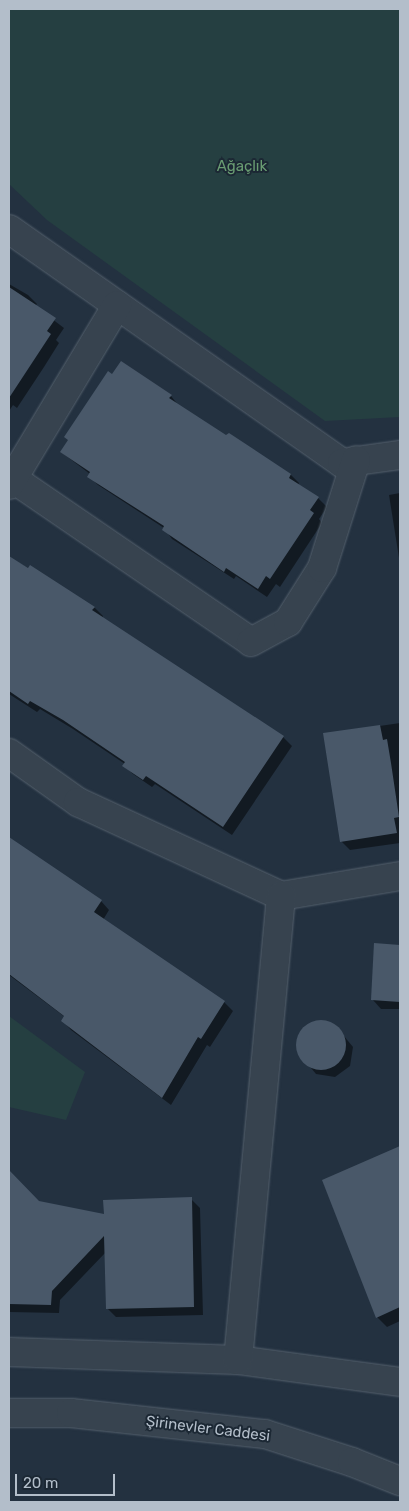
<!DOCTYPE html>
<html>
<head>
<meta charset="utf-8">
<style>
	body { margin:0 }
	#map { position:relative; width:409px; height:1511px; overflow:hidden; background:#233140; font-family:Rubik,sans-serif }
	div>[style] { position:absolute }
	.green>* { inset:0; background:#253f41 }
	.shadow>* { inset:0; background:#0007 }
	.building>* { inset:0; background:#495869 }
	.round { border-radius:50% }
	.roads { filter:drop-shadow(0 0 1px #55616d) drop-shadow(0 0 1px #55616d) }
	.minor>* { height:28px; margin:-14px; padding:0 14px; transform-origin:14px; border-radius:14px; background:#37434f }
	span { translate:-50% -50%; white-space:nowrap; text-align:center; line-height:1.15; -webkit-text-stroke:4px #1c2834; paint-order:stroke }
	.park-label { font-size:15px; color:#699c72 }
	.street-label { font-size:15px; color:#b3beca }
	.frame { position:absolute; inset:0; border:10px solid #b3beca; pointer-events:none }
	.scale { position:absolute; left:15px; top:1474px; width:100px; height:22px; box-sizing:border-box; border:2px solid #b3beca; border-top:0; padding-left:6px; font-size:15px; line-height:18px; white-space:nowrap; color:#b3beca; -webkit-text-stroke:4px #1c2834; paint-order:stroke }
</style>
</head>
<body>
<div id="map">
	<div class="green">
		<i style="clip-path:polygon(9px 9px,400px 9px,400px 417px,325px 421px,47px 220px,9px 184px)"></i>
		<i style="clip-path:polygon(9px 1016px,85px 1072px,66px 1120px,9px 1107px)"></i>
	</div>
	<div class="shadow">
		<i style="clip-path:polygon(9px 284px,28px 295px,37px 304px,35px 306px,64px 328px,56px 340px,59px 343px,44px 367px,17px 408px,13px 405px,9px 411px)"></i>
		<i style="clip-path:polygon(171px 396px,179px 406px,226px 437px,229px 434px,291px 475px,299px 483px,298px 485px,318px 498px,327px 507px,319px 519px,322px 523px,280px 587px,276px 584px,267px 597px,236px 576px,234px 579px,172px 539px,164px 528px,98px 485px,89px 476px,90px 474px,61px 452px)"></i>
		<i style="clip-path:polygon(400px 493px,400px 564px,389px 495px)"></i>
		<i style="clip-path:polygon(9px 557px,94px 607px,103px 616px,102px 618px,283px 737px,292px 746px,232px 835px,155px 784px,152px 787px,133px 774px,124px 766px,125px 764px,73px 729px,40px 709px,37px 712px,9px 694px)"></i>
		<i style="clip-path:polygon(400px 723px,400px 843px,350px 850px,341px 841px,325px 734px)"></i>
		<i style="clip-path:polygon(9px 838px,101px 901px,109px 910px,103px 920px,224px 1002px,233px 1011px,210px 1047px,207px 1045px,171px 1105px,71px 1030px,63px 1021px,65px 1017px,9px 975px)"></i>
		<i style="clip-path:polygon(375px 945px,400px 946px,400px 1009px,381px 1009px,373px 1000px)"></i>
		<i style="clip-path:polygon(316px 1021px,334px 1024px,353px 1047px,350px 1066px,335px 1077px,316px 1074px,297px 1051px,300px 1032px)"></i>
		<i style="clip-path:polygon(400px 1147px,400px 1321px,387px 1327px,377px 1317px,323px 1181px)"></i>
		<i style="clip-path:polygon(9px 1185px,21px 1185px,38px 1202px,105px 1216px,191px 1199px,200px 1208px,203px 1315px,116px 1317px,107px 1308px,106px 1252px,60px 1300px,59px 1313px,9px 1312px)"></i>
	</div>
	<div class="building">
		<i style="clip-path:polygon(9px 287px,56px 318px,47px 331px,51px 334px,9px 398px)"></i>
		<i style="clip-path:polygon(121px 361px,172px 395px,169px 398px,226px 435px,229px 433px,291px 474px,289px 478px,319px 497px,310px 510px,314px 513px,270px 579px,266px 576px,258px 589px,226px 568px,224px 572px,162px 530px,164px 526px,87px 477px,90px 472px,60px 452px,68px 440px,64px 437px,108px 371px,112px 374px)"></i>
		<i style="clip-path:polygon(9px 556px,28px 568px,30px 565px,95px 607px,92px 610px,284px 736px,223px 827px,146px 776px,143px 780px,122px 766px,125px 762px,63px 720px,30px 701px,28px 704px,9px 691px)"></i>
		<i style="clip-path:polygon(380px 725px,383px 740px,387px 739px,391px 763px,399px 817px,394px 818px,397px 833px,340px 842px,323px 733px)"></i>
		<i style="clip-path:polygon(9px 837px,102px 900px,94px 912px,225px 1001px,201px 1039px,198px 1037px,162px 1098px,61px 1021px,64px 1016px,9px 974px)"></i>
		<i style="clip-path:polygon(374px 943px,400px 945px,400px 1002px,371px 1000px)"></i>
		<i class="round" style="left:296px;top:1020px;width:50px;height:50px"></i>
		<i style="clip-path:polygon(400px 1146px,400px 1307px,376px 1318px,322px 1180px)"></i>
		<i style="clip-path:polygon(9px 1170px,39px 1201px,104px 1214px,103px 1200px,192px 1197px,194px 1307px,106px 1309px,104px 1236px,52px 1291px,51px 1305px,9px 1304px)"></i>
	</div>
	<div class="roads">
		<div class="minor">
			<i style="left:9px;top:229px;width:407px;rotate:35.1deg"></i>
			<i style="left:342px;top:463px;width:59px;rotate:-7.9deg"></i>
			<i style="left:9px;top:476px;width:293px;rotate:34.4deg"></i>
			<i style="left:251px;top:642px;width:42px;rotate:-28.4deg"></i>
			<i style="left:288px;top:622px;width:64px;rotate:-57.8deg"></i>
			<i style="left:322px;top:568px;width:113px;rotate:-72.5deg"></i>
			<i style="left:9px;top:485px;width:210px;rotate:-59deg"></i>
			<i style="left:9px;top:753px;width:85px;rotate:35.4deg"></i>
			<i style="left:78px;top:802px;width:224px;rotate:24.8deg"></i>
			<i style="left:281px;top:896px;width:121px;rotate:-9.5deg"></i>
			<i style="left:9px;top:1352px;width:229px;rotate:2deg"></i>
			<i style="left:238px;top:1360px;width:163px;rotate:7.7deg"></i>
			<i style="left:238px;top:1360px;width:466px;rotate:-84.7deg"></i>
			<i style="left:9px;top:1413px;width:62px"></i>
			<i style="left:71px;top:1413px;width:195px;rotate:6.2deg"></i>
			<i style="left:265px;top:1434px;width:91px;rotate:17.8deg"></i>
			<i style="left:352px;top:1462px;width:52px;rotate:21.6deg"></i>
		</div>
	</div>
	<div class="park-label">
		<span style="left:242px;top:167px">Ağaçlık</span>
	</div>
	<div class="street-label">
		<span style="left:208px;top:1429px;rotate:7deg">Şirinevler Caddesi</span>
	</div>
	<div class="frame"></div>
	<div class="scale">20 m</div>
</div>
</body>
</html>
